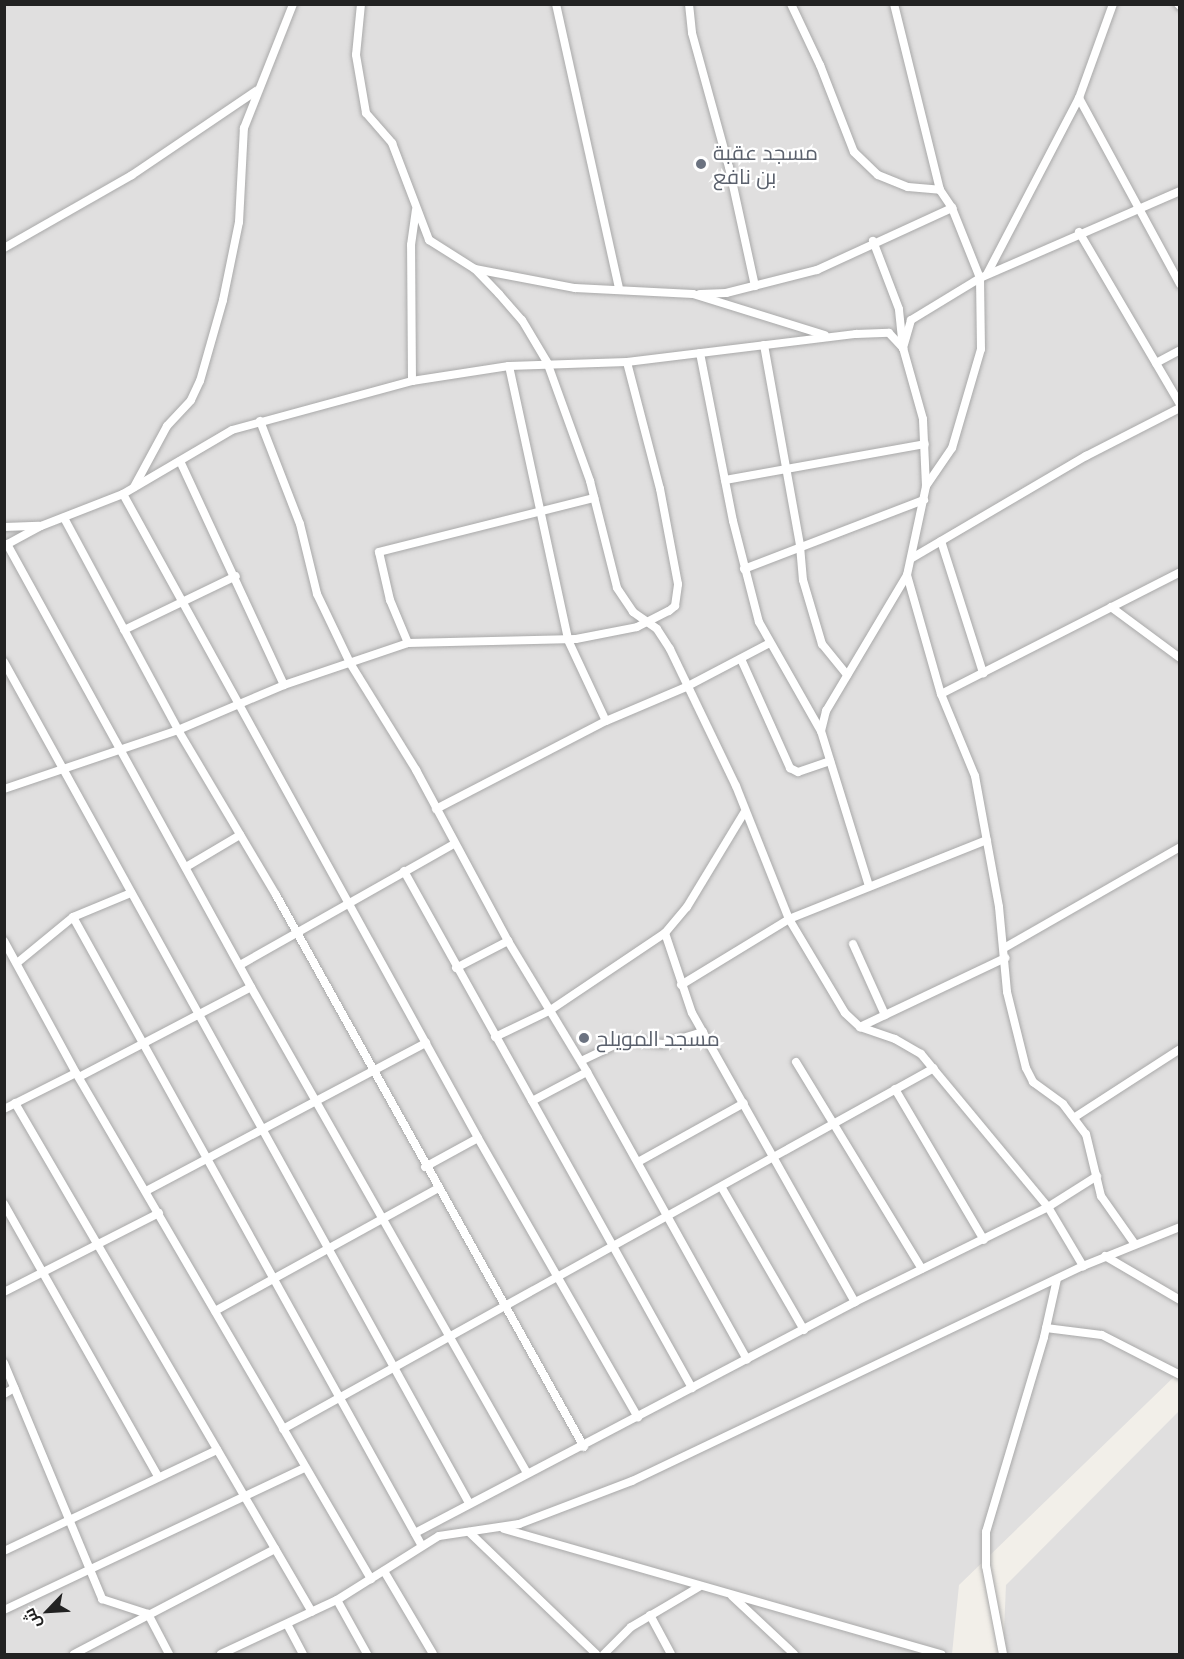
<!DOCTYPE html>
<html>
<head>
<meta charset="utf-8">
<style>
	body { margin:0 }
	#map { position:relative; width:1184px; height:1659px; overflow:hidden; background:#f2efe9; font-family:Lato,Cairo,sans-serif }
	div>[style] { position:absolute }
	.residential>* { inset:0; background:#e0dfdf }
	.roads { filter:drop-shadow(0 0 2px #a9a9a9) drop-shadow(0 0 2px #a9a9a9) }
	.minor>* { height:8px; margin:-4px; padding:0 4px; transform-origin:4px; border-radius:4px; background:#fff }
	.dots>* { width:16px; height:16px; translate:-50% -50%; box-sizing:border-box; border:3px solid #fff; border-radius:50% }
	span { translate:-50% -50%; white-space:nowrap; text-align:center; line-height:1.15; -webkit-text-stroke:4.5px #fff; paint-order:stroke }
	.worship-label { font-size:21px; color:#5b616d }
	.left { translate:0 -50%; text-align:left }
	.frame { position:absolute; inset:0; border:6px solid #222; pointer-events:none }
	.north { position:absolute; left:18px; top:1581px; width:60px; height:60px; -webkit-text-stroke:4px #fff; paint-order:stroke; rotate:245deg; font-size:16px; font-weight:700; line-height:24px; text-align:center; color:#222 }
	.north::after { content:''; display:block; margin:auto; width:21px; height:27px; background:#222; clip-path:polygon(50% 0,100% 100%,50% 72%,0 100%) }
</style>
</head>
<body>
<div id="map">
	<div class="residential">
		<i style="clip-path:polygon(5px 5px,1179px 5px,1179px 1372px,959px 1585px,952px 1654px,5px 1654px)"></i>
		<i style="clip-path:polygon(1179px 1411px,1179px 1654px,1003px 1654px,1006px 1585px)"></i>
	</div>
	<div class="roads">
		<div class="minor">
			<i style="left:361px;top:4px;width:51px;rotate:95.6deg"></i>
			<i style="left:356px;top:55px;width:59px;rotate:80.2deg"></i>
			<i style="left:366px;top:113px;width:40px;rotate:49deg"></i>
			<i style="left:392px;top:143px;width:104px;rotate:69.1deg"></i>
			<i style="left:429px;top:240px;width:54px;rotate:32.2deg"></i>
			<i style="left:475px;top:269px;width:35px;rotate:46deg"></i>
			<i style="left:499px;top:294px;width:35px;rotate:49deg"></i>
			<i style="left:522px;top:320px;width:49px;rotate:59.2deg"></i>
			<i style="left:547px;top:362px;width:127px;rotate:70.1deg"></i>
			<i style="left:590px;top:481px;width:110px;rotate:75.8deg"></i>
			<i style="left:617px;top:588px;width:29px;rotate:56deg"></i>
			<i style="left:633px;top:612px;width:29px;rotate:35deg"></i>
			<i style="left:657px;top:629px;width:24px;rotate:57deg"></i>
			<i style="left:670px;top:649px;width:152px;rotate:64.3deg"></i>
			<i style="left:736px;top:786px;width:143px;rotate:68.3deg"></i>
			<i style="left:789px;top:919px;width:109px;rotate:59.2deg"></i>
			<i style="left:845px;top:1013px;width:21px;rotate:43deg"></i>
			<i style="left:860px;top:1027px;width:37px;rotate:19deg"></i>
			<i style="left:895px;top:1039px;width:30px;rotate:30deg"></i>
			<i style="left:921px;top:1054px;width:199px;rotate:50.3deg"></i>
			<i style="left:1048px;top:1207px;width:69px;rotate:59.3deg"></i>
			<i style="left:556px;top:4px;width:291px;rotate:77.5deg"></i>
			<i style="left:689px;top:4px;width:29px;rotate:84deg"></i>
			<i style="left:692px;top:33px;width:139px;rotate:74.6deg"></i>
			<i style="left:729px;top:167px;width:122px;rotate:77.7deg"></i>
			<i style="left:791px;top:4px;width:68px;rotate:64.6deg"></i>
			<i style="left:820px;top:65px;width:93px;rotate:68.7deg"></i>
			<i style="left:854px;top:152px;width:33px;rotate:44deg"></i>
			<i style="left:878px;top:175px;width:32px;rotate:22deg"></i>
			<i style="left:908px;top:187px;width:32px;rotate:5deg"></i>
			<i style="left:940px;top:190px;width:22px;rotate:56deg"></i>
			<i style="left:952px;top:208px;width:75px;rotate:68.2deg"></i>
			<i style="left:980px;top:278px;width:71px;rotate:89.2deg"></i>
			<i style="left:981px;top:349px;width:103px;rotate:106.3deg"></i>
			<i style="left:952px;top:448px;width:46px;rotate:124.4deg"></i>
			<i style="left:894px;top:4px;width:192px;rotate:76.1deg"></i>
			<i style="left:1178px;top:4px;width:3px;rotate:45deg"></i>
			<i style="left:1079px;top:98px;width:212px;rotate:61.5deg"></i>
			<i style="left:1079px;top:232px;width:199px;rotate:59.6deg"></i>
			<i style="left:4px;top:248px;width:147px;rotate:-29.7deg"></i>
			<i style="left:132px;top:175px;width:150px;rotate:-34.1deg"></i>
			<i style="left:475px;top:269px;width:102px;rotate:10.8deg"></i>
			<i style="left:575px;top:288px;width:118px;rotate:2.9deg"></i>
			<i style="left:693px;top:294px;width:138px;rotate:17.3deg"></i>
			<i style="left:987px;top:274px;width:199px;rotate:-62.4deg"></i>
			<i style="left:1079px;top:98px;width:100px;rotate:-70.1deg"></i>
			<i style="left:700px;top:294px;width:26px;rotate:-2deg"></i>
			<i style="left:726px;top:293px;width:94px;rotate:-14.2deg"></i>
			<i style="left:817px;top:270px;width:149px;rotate:-24.7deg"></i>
			<i style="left:764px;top:345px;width:204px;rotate:79.8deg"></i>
			<i style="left:800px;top:546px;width:34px;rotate:85deg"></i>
			<i style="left:803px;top:580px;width:67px;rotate:73.5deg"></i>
			<i style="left:822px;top:644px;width:40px;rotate:51deg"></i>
			<i style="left:700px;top:353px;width:171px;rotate:78.9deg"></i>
			<i style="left:733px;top:521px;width:104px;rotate:75.6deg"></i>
			<i style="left:759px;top:622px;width:125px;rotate:60.4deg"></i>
			<i style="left:821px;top:731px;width:162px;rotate:72.8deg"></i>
			<i style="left:1156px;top:363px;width:27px;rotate:-28deg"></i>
			<i style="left:509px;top:366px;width:280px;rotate:77.8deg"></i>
			<i style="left:568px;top:640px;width:89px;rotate:64.9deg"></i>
			<i style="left:412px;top:381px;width:136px;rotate:-90.4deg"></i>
			<i style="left:411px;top:245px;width:35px;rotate:-82deg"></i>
			<i style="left:260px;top:421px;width:110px;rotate:68.8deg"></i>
			<i style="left:300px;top:524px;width:72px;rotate:76.3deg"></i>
			<i style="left:317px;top:594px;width:76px;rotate:64.4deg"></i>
			<i style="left:350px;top:663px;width:126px;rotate:58.3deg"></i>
			<i style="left:416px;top:770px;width:194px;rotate:61.7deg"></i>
			<i style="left:508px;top:941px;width:153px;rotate:58.9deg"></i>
			<i style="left:587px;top:1072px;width:329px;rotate:60.9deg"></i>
			<i style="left:180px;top:461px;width:247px;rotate:65.1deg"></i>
			<i style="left:725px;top:480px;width:203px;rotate:-10.2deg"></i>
			<i style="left:134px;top:487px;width:69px;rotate:-61.6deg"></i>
			<i style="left:167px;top:426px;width:35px;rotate:-47deg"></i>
			<i style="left:191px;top:400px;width:21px;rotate:-65deg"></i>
			<i style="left:200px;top:381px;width:84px;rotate:-74.1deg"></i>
			<i style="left:223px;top:300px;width:80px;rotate:-78.4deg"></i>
			<i style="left:239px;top:222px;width:94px;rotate:-87deg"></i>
			<i style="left:244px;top:128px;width:133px;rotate:-68.4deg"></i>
			<i style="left:123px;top:494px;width:735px;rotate:61.13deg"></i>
			<i style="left:478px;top:1138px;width:322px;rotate:60.2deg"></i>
			<i style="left:64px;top:518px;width:241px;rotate:61.7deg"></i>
			<i style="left:178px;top:730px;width:192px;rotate:59.3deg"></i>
			<i style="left:276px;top:895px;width:632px;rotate:60.84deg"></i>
			<i style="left:4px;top:527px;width:35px;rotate:-2deg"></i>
			<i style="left:941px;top:541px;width:139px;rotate:72.3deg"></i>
			<i style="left:7px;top:544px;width:506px;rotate:61.15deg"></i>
			<i style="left:251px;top:987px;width:559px;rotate:60.41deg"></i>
			<i style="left:4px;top:546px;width:42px;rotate:-28.4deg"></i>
			<i style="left:41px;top:526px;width:88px;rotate:-21.3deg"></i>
			<i style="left:123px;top:494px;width:126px;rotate:-30.4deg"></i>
			<i style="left:232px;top:430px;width:187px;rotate:-15.2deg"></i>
			<i style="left:412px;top:381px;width:98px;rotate:-8.8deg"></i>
			<i style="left:509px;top:366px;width:118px;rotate:-1.9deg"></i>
			<i style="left:627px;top:362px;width:231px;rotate:-7deg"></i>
			<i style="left:856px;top:334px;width:33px;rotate:-2deg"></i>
			<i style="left:889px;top:333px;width:21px;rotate:47deg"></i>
			<i style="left:903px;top:348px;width:29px;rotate:-74deg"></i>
			<i style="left:911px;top:320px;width:81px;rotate:-31.3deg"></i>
			<i style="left:980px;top:278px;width:218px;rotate:-23.5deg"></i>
			<i style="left:912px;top:558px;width:202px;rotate:-30.4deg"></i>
			<i style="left:1086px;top:456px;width:106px;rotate:-27.1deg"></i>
			<i style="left:744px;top:569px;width:193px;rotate:-21deg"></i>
			<i style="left:907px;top:575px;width:124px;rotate:74.1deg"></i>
			<i style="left:941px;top:694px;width:89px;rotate:67.5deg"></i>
			<i style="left:975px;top:776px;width:133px;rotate:79.6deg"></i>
			<i style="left:999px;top:907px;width:85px;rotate:84.6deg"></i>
			<i style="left:1007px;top:992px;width:78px;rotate:76deg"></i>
			<i style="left:1026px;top:1068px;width:16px;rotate:63deg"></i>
			<i style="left:1033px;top:1082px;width:37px;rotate:36deg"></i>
			<i style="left:1063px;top:1104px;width:38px;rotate:53deg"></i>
			<i style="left:1086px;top:1134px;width:64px;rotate:76.4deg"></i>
			<i style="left:1101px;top:1196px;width:57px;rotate:54.9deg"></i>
			<i style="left:1111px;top:607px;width:86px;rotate:36.5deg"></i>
			<i style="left:124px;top:630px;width:124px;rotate:-25.7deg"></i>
			<i style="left:408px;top:643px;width:47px;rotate:-112.7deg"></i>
			<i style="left:390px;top:600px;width:49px;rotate:-102.9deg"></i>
			<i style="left:379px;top:552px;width:222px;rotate:-14.1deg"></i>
			<i style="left:741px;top:659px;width:120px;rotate:65.8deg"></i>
			<i style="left:790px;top:768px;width:9px;rotate:27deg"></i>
			<i style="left:798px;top:772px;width:34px;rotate:-19deg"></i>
			<i style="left:4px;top:662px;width:961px;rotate:61.06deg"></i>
			<i style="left:941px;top:694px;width:268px;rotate:-27deg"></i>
			<i style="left:821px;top:731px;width:21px;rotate:-76deg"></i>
			<i style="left:826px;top:711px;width:158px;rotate:-59.2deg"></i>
			<i style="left:907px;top:575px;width:91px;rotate:-77.9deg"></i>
			<i style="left:926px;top:486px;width:67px;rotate:-92.6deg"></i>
			<i style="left:923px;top:419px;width:74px;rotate:-105.7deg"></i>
			<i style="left:903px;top:348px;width:39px;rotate:-96deg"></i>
			<i style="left:899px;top:309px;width:73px;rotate:-110.9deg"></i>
			<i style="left:4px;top:789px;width:184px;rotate:-18.7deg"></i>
			<i style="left:178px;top:730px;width:115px;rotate:-23deg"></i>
			<i style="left:284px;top:685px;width:131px;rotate:-18.7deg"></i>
			<i style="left:408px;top:643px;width:168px;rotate:-1.4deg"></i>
			<i style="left:576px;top:639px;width:62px;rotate:-11.1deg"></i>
			<i style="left:637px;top:627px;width:36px;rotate:-27deg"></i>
			<i style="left:669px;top:611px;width:8px;rotate:-40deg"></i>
			<i style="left:675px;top:606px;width:22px;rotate:-82deg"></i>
			<i style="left:678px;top:584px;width:97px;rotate:-100.7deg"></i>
			<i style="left:660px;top:489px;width:131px;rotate:-104.6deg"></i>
			<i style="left:436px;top:809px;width:191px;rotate:-27.4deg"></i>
			<i style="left:606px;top:721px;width:87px;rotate:-23deg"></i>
			<i style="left:686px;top:687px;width:93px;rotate:-27.7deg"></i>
			<i style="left:186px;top:867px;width:63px;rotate:-30.7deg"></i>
			<i style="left:404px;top:871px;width:592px;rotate:60.88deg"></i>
			<i style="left:73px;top:917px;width:719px;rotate:60.98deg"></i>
			<i style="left:665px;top:933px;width:84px;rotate:71.4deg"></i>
			<i style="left:692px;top:1013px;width:332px;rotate:60.6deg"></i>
			<i style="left:4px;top:941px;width:150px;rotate:61.4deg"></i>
			<i style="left:76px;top:1073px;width:586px;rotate:59.76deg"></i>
			<i style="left:853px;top:944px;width:78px;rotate:65.7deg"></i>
			<i style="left:1004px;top:948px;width:203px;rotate:-29.8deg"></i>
			<i style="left:17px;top:963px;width:72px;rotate:-39.4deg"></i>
			<i style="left:73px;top:917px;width:63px;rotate:-22.5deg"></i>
			<i style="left:240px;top:965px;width:246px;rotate:-29.5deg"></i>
			<i style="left:456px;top:968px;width:59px;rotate:-27.4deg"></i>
			<i style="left:681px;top:985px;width:127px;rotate:-31.4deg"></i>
			<i style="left:789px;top:919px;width:213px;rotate:-21.8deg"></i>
			<i style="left:860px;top:1027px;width:161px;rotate:-25.4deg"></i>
			<i style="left:495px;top:1037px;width:60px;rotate:-25.7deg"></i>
			<i style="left:549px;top:1011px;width:140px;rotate:-33.9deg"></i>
			<i style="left:665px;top:933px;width:34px;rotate:-50deg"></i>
			<i style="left:687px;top:907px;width:110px;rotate:-58.8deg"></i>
			<i style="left:581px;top:1061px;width:49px;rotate:-25.5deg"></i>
			<i style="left:625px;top:1040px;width:38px;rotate:6deg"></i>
			<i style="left:663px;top:1044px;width:42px;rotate:-16.7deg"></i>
			<i style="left:796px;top:1062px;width:242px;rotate:58.7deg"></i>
			<i style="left:79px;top:1077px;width:194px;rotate:-27.6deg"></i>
			<i style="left:895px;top:1089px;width:175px;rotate:59.5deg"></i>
			<i style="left:532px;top:1101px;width:62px;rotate:-27.8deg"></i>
			<i style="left:15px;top:1103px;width:589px;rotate:59.74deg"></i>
			<i style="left:4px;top:1109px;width:80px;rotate:-26.6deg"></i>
			<i style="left:1075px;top:1117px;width:125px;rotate:-32.9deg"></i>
			<i style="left:638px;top:1162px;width:121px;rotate:-29.1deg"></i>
			<i style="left:425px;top:1167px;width:60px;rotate:-28.7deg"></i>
			<i style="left:722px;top:1188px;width:164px;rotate:60deg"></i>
			<i style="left:146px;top:1191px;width:317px;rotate:-27.9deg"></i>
			<i style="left:4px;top:1204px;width:313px;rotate:60.5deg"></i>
			<i style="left:1105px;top:1256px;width:87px;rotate:30.4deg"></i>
			<i style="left:4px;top:1292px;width:174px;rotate:-27deg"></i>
			<i style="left:215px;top:1311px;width:253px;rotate:-28.8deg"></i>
			<i style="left:1046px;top:1328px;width:56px;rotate:7.1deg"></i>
			<i style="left:1102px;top:1335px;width:88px;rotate:27.1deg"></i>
			<i style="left:4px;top:1363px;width:256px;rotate:67.4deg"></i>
			<i style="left:102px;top:1599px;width:48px;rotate:18.1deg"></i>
			<i style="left:148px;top:1614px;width:45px;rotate:62.3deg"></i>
			<i style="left:4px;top:1394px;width:12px;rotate:-31deg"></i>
			<i style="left:283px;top:1429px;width:744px;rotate:-29.01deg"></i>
			<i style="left:504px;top:1529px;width:455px;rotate:16deg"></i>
			<i style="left:469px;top:1532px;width:176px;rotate:43.8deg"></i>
			<i style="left:415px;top:1533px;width:497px;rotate:-27.7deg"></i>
			<i style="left:855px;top:1302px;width:215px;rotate:-26.2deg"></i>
			<i style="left:1048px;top:1207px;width:58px;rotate:-32.3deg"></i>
			<i style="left:4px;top:1551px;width:236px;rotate:-25.4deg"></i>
			<i style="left:384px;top:1571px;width:96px;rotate:59.4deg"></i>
			<i style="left:732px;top:1596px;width:85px;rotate:43.1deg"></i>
			<i style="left:337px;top:1600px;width:62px;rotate:60.9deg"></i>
			<i style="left:4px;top:1610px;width:332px;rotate:-25.3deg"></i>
			<i style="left:650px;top:1615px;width:44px;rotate:61.7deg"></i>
			<i style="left:287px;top:1624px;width:34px;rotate:62deg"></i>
			<i style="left:74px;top:1654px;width:227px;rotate:-27.6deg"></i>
			<i style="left:221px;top:1654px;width:128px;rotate:-25deg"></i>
			<i style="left:337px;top:1600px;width:120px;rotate:-32.1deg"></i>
			<i style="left:439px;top:1536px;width:81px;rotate:-8.5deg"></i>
			<i style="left:519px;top:1524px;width:121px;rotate:-20.8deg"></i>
			<i style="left:632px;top:1481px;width:500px;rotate:-25.5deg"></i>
			<i style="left:1083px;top:1266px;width:105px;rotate:-21.9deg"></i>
			<i style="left:604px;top:1654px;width:38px;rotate:-45deg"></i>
			<i style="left:631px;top:1627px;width:79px;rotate:-30.5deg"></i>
			<i style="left:1003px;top:1654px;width:90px;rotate:-100.9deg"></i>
			<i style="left:986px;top:1566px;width:34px;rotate:-90deg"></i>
			<i style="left:986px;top:1532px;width:203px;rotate:-73.4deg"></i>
			<i style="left:1044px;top:1337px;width:59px;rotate:-77.4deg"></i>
		</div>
	</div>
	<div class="dots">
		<i style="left:701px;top:164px;background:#6b7280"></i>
		<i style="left:584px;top:1038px;background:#6b7280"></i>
	</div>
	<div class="worship-label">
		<span class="left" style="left:713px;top:164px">مسجد عقبة<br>بن نافع</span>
		<span class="left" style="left:596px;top:1038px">مسجد المويلح</span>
	</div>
	<div class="frame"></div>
	<div class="north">ش</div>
</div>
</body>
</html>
